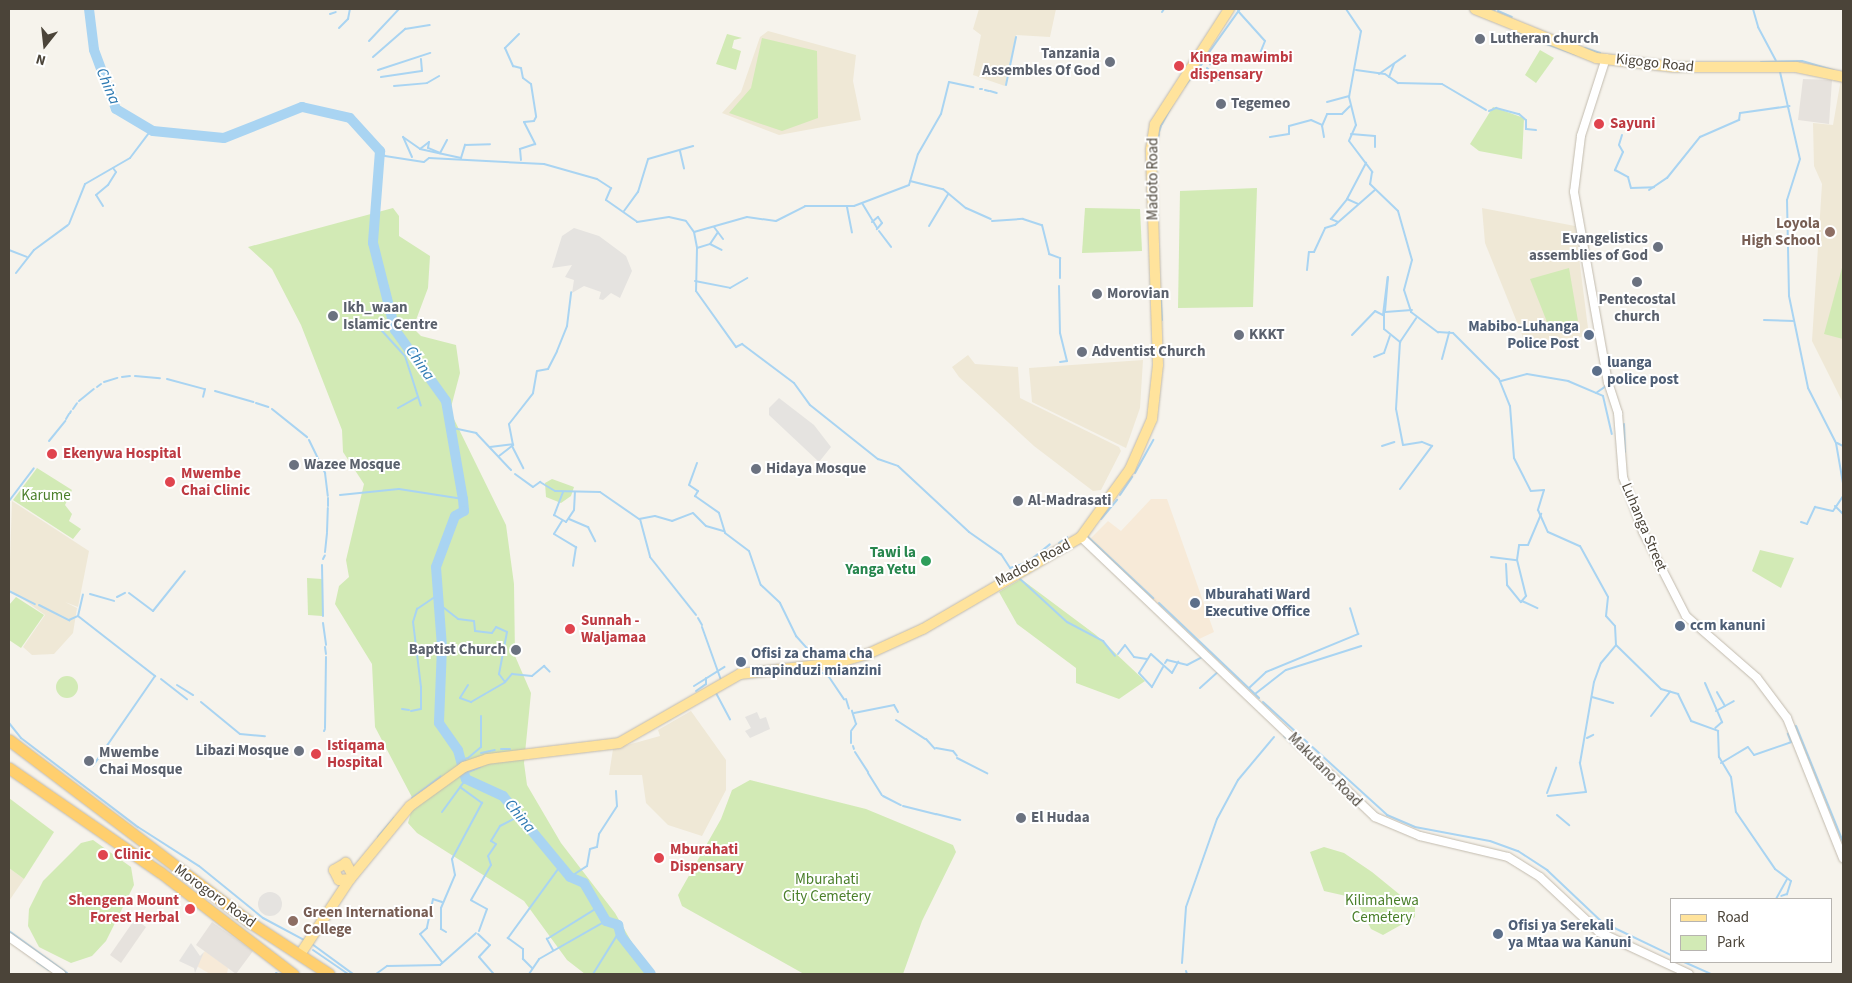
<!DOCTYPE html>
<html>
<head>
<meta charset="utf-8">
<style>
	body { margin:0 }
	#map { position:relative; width:1852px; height:983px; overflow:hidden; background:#f6f3ec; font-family:"Source Sans 3",sans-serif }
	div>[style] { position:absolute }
	.commercial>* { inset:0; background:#f7ead8 }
	.industrial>* { inset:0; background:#e6e2dd }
	.education>* { inset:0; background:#efe8d6 }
	.green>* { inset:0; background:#d2eab5 }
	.round { border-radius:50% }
	.parking>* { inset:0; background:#e5e3e0 }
	.stream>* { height:2px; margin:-1px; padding:0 1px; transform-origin:1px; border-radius:1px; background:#a9d4f2 }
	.river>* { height:10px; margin:-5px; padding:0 5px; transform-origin:5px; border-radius:5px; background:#a9d4f2 }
	.roads { filter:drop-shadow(0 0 1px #c2bbae) drop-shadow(0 0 1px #c2bbae) }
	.minor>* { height:8px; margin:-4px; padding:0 4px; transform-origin:4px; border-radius:4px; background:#fff }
	.major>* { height:10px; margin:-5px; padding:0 5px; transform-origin:5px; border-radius:5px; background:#ffe39c }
	.highway>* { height:11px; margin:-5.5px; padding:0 5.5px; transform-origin:5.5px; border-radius:5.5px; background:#ffcf6e }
	.dots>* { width:14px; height:14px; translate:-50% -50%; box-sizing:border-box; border:2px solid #fff; border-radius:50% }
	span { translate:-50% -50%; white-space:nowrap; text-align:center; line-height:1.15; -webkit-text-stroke:4px #fff; paint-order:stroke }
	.worship-label { font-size:15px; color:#5b616d; font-weight:700 }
	.left { translate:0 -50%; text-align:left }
	.right { translate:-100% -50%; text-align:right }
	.health-label { font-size:15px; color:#be3a42; font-weight:700 }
	.street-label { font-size:15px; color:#4b4439 }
	.education-label { font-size:15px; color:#785e54; font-weight:700 }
	.service-label { font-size:15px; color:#4e5e75; font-weight:700 }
	.park-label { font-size:15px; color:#4a7f2a }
	.leisure-label { font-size:15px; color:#27864d; font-weight:700 }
	.water-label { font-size:16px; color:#2e7ab2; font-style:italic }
	.frame { position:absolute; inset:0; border:10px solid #4b4439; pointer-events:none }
	.legend { position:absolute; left:1670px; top:898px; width:162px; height:65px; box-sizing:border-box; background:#fff; border:1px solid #b7b4b0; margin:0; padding:6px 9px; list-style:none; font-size:15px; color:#4b4439 }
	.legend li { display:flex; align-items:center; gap:10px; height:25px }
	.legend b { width:25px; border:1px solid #b7b4b0 }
	.north { position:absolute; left:20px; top:20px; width:50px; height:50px; -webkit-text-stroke:4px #fff; paint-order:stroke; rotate:196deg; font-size:14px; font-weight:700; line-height:20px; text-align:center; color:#4b4439 }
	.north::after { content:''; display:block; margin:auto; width:18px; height:22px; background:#4b4439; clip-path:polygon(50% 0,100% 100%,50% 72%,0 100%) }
</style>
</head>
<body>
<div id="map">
	<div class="commercial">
		<i style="clip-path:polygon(1151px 499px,1167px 499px,1214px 632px,1199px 639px,1127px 577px,1090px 539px,1108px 521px,1121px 531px)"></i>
		<i style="clip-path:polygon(205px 951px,228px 968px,227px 974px,210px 974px,195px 965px)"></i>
	</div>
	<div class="industrial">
		<i style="clip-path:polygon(1803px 79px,1832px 80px,1829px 124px,1798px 120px)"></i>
		<i style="clip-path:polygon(135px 919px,146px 927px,121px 963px,110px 955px)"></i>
		<i style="clip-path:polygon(212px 922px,253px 951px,236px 974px,196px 945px)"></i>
	</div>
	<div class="education">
		<i style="clip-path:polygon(979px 9px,1056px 9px,1050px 37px,1016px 35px,1005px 86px,973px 75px,981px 35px,973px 29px)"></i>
		<i style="clip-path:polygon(768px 31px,856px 55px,853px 81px,861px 120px,779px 135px,722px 113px,741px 92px,760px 37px)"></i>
		<i style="clip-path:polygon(1841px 79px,1843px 80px,1843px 403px,1812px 341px,1822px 184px,1814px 166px,1813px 123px,1833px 125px)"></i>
		<i style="clip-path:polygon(1482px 208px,1575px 226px,1589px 336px,1525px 342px,1485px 243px)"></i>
		<i style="clip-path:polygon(968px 355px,975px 364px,1018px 367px,1020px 398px,1119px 447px,1121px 451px,1101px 490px,1093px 491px,1034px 446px,959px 377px,952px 367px)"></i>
		<i style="clip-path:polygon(1143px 360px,1140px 408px,1126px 448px,1032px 402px,1029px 368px)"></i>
		<i style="clip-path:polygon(12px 501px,89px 551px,78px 607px,65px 602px,77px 608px,73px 633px,54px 654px,32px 655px,23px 647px,45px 615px,9px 589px)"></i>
		<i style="clip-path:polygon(691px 711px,726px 760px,726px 790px,702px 836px,668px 825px,646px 803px,642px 775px,609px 775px,613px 749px,660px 736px,658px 730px)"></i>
		<i style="clip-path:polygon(9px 868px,24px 879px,9px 901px)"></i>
	</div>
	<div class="green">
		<i style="clip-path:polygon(727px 34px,742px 38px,734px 40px,732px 48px,741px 51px,736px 70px,716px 64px)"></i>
		<i style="clip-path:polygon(762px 38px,817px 51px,818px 118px,782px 131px,729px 113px,751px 88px)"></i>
		<i style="clip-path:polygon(1540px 50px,1554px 58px,1536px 83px,1525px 75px)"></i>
		<i style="clip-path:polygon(1493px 107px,1524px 118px,1522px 159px,1479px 151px,1470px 144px)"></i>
		<i style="clip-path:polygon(1257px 188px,1253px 307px,1178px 308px,1180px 191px)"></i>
		<i style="clip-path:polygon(393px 208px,399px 216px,399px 236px,430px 256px,428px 288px,413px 328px,421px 336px,456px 345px,460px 373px,450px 411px,506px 525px,514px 584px,515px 656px,531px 693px,524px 763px,527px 785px,561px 843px,615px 913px,650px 974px,585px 974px,567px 960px,524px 901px,417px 833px,408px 823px,414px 801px,375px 727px,372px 664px,335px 604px,339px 586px,349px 577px,346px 560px,364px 484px,343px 452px,342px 430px,301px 325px,272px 269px,248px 247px)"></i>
		<i style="clip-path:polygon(1085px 208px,1140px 209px,1142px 251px,1082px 253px)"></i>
		<i style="clip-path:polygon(1843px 264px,1843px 339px,1824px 334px)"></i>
		<i style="clip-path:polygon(1569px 268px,1578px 321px,1549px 327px,1530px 279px)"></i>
		<i style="clip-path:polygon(37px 468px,72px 490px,65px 505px,72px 514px,69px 521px,81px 529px,73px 539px,13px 500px)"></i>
		<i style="clip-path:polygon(552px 479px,574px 487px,571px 496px,561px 503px,546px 497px,545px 483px)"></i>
		<i style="clip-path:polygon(1760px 550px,1794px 558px,1781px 588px,1752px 571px)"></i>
		<i style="clip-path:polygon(307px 578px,322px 579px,322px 616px,308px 615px)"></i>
		<i style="clip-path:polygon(1021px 579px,1096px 635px,1145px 681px,1119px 699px,1076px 683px,1076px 668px,1017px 624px,999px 592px)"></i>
		<i style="clip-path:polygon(16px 597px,44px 615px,21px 648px,9px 640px,9px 605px)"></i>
		<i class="round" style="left:56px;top:676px;width:22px;height:22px"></i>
		<i style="clip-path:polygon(750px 780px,866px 809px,953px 845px,956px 852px,922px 921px,903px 974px,804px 974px,682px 906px,678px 895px,721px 819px,732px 790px)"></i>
		<i style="clip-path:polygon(9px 798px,54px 832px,24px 879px,9px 868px)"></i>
		<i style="clip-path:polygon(93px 840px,131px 867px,134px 885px,106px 941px,92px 956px,71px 963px,39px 947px,28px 926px,29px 909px,43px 881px,81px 843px)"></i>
		<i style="clip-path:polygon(1324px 847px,1344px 853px,1372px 872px,1415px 907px,1415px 917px,1383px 935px,1371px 929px,1355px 898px,1324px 891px,1310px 852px)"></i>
	</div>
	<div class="parking">
		<i style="clip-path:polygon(574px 228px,599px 236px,626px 256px,632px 271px,620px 298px,611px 293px,603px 300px,599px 299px,601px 292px,584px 286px,572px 293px,574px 280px,565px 277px,572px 265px,552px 268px,562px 236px)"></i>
		<i style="clip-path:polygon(779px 398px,814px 425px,831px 447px,819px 462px,769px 415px,769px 408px)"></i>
		<i style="clip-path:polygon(757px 712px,760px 719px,766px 717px,770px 729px,750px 738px,745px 731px,751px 728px,745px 717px)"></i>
		<i class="round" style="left:258px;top:892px;width:24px;height:24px"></i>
		<i style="clip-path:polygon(191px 943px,200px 956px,204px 952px,195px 973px,194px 968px,179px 961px)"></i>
	</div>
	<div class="stream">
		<i style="left:1346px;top:9px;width:27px;rotate:56deg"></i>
		<i style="left:1361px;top:31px;width:67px;rotate:100.3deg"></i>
		<i style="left:1349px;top:97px;width:29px;rotate:76deg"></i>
		<i style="left:1356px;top:125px;width:17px;rotate:114deg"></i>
		<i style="left:1349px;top:141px;width:39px;rotate:53deg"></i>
		<i style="left:1372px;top:172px;width:12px;rotate:99deg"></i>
		<i style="left:1370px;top:184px;width:39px;rotate:44deg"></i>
		<i style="left:1398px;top:211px;width:51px;rotate:74.1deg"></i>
		<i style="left:1412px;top:260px;width:31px;rotate:105deg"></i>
		<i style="left:1404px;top:290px;width:23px;rotate:72deg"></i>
		<i style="left:1411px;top:312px;width:34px;rotate:37deg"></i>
		<i style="left:1438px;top:332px;width:15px;rotate:4deg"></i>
		<i style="left:1453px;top:333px;width:65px;rotate:45deg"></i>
		<i style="left:1499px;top:379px;width:29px;rotate:68deg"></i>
		<i style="left:1510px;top:406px;width:52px;rotate:85.6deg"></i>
		<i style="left:1514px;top:458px;width:37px;rotate:63deg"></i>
		<i style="left:1531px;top:491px;width:13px;rotate:-4deg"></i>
		<i style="left:1544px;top:490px;width:21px;rotate:107deg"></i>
		<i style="left:1538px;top:510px;width:24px;rotate:66deg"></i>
		<i style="left:1548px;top:532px;width:35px;rotate:24deg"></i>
		<i style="left:1580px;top:546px;width:58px;rotate:61.2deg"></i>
		<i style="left:1608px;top:597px;width:19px;rotate:96deg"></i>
		<i style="left:1606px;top:616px;width:13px;rotate:48deg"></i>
		<i style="left:1615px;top:626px;width:19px;rotate:87deg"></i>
		<i style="left:1616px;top:645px;width:63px;rotate:44.4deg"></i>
		<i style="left:1661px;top:689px;width:18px;rotate:16deg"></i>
		<i style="left:1678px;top:694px;width:30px;rotate:64deg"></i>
		<i style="left:1691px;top:721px;width:29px;rotate:20deg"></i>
		<i style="left:1718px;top:731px;width:26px;rotate:88deg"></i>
		<i style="left:1719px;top:757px;width:23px;rotate:59deg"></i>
		<i style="left:1731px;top:777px;width:35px;rotate:82deg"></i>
		<i style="left:1736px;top:812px;width:69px;rotate:55.6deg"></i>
		<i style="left:1775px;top:869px;width:20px;rotate:37deg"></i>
		<i style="left:1791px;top:881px;width:14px;rotate:107deg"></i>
		<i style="left:1787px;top:894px;width:6px;rotate:162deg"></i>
		<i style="left:1492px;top:9px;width:3px;rotate:18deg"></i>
		<i style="left:1753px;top:9px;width:19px;rotate:74deg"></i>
		<i style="left:1758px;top:27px;width:38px;rotate:62deg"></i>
		<i style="left:1238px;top:11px;width:40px;rotate:48deg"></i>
		<i style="left:1265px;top:41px;width:18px;rotate:112deg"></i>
		<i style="left:1498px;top:11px;width:15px;rotate:23deg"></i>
		<i style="left:1162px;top:12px;width:4px;rotate:-56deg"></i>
		<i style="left:330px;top:14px;width:6px;rotate:-18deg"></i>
		<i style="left:339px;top:28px;width:13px;rotate:-45deg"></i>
		<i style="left:348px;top:19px;width:10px;rotate:-79deg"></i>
		<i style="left:1520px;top:33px;width:17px;rotate:24deg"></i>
		<i style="left:519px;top:34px;width:20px;rotate:135deg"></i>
		<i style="left:505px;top:48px;width:20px;rotate:66deg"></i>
		<i style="left:513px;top:66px;width:8px;rotate:14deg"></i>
		<i style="left:521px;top:68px;width:10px;rotate:79deg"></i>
		<i style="left:523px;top:78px;width:10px;rotate:37deg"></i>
		<i style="left:531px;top:84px;width:33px;rotate:81deg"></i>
		<i style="left:536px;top:117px;width:4px;rotate:117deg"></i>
		<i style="left:534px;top:121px;width:10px;rotate:174deg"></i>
		<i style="left:524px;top:122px;width:25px;rotate:63deg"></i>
		<i style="left:535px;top:144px;width:16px;rotate:162deg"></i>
		<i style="left:520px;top:149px;width:11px;rotate:85deg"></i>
		<i style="left:369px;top:41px;width:44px;rotate:-46.8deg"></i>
		<i style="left:1541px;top:42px;width:37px;rotate:20deg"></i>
		<i style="left:1585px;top:48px;width:16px;rotate:18deg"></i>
		<i style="left:1207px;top:56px;width:9px;rotate:69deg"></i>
		<i style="left:373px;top:57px;width:43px;rotate:-41.2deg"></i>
		<i style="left:405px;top:29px;width:25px;rotate:-9deg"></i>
		<i style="left:1205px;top:58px;width:60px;rotate:-54.5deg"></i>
		<i style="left:1761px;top:62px;width:41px;rotate:-1.4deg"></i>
		<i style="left:1802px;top:61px;width:33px;rotate:16deg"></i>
		<i style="left:1207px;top:68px;width:17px;rotate:45deg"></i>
		<i style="left:378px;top:70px;width:55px;rotate:-18.1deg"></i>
		<i style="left:1356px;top:70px;width:29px;rotate:8deg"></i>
		<i style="left:1385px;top:74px;width:16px;rotate:35deg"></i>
		<i style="left:1398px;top:83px;width:44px;rotate:1.3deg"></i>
		<i style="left:1442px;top:84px;width:51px;rotate:30.6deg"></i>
		<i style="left:1780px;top:72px;width:89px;rotate:77.1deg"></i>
		<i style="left:1800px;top:159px;width:43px;rotate:107.6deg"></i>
		<i style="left:1787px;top:200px;width:96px;rotate:88.8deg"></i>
		<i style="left:1789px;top:296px;width:94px;rotate:78.3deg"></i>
		<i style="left:1808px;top:388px;width:62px;rotate:63deg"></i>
		<i style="left:1836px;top:443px;width:41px;rotate:80.1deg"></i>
		<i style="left:1379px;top:74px;width:32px;rotate:-35deg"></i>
		<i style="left:381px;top:77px;width:41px;rotate:-8.3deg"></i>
		<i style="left:422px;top:71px;width:12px;rotate:-95deg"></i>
		<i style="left:1389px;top:77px;width:14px;rotate:-69deg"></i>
		<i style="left:1006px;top:85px;width:49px;rotate:-78.2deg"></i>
		<i style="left:394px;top:86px;width:33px;rotate:-5deg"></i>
		<i style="left:427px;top:83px;width:14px;rotate:-30deg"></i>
		<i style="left:1184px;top:87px;width:29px;rotate:-52deg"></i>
		<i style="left:980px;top:89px;width:2px"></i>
		<i style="left:985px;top:90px;width:4px;rotate:14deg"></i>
		<i style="left:990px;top:91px;width:7px;rotate:16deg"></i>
		<i style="left:1327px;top:102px;width:23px;rotate:-15deg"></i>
		<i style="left:1489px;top:111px;width:8px;rotate:-23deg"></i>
		<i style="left:1496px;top:108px;width:24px;rotate:15deg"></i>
		<i style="left:1519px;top:114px;width:9px;rotate:41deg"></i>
		<i style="left:1526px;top:120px;width:9px;rotate:90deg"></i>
		<i style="left:1526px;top:129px;width:10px;rotate:6deg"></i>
		<i style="left:1162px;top:124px;width:27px;rotate:-62deg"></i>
		<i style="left:1351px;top:134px;width:24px;rotate:5deg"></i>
		<i style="left:1375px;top:136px;width:11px;rotate:90deg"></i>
		<i style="left:1158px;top:135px;width:13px;rotate:-72deg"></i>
		<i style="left:1622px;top:135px;width:10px;rotate:107deg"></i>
		<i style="left:1619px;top:145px;width:8px;rotate:60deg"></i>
		<i style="left:1623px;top:152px;width:20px;rotate:114deg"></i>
		<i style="left:1615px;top:170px;width:15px;rotate:28deg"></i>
		<i style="left:1628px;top:177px;width:11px;rotate:75deg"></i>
		<i style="left:1631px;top:188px;width:23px;rotate:-2deg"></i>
		<i style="left:1270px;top:137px;width:19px;rotate:-9deg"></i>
		<i style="left:1289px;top:134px;width:8px;rotate:-90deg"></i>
		<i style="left:1289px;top:126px;width:23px;rotate:-15deg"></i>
		<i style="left:1311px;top:120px;width:12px;rotate:24deg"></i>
		<i style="left:1324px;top:137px;width:11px;rotate:-100deg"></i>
		<i style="left:1322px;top:126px;width:13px;rotate:-67deg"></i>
		<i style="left:1327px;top:114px;width:15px"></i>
		<i style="left:1342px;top:114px;width:11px;rotate:-45deg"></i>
		<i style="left:447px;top:140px;width:15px;rotate:118deg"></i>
		<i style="left:440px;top:153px;width:13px;rotate:-157deg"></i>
		<i style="left:428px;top:148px;width:6px;rotate:-81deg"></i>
		<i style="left:429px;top:142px;width:11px;rotate:142deg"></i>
		<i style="left:420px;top:149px;width:42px;rotate:12.4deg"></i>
		<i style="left:461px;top:158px;width:14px;rotate:-73deg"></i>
		<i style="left:465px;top:145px;width:25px;rotate:-2deg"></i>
		<i style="left:1156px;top:148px;width:14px;rotate:-78deg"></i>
		<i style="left:380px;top:151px;width:7px;rotate:45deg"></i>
		<i style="left:385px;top:156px;width:39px;rotate:9deg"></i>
		<i style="left:424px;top:162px;width:6px;rotate:-39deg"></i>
		<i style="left:429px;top:158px;width:115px;rotate:3deg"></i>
		<i style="left:544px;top:164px;width:55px;rotate:15.8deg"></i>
		<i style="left:597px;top:179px;width:17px;rotate:33deg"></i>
		<i style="left:611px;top:188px;width:13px;rotate:113deg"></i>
		<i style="left:606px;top:200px;width:38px;rotate:35deg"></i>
		<i style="left:637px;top:222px;width:32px;rotate:-9deg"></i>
		<i style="left:669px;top:217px;width:17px;rotate:13deg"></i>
		<i style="left:686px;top:221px;width:14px;rotate:54deg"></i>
		<i style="left:694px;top:232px;width:55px;rotate:-15.8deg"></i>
		<i style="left:747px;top:217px;width:29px;rotate:8deg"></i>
		<i style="left:776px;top:221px;width:33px;rotate:-27deg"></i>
		<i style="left:805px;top:206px;width:49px"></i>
		<i style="left:854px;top:206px;width:59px;rotate:-20.9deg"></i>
		<i style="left:909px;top:185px;width:32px;rotate:-74deg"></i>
		<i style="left:918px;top:154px;width:46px;rotate:-60.1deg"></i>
		<i style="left:941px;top:114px;width:33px;rotate:-76deg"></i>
		<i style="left:949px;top:82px;width:25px;rotate:12deg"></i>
		<i style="left:680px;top:151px;width:18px;rotate:77deg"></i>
		<i style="left:412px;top:157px;width:22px;rotate:-114deg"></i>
		<i style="left:403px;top:137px;width:21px;rotate:35deg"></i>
		<i style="left:910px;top:181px;width:34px;rotate:14deg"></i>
		<i style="left:943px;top:189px;width:30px;rotate:40deg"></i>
		<i style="left:966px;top:208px;width:27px;rotate:24deg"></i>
		<i style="left:1649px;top:190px;width:22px;rotate:-34deg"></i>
		<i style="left:1667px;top:178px;width:53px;rotate:-51.2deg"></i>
		<i style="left:1700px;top:137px;width:43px;rotate:-23.6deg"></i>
		<i style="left:1739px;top:120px;width:7px;rotate:-82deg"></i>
		<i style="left:1740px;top:113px;width:50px;rotate:-8deg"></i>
		<i style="left:1347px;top:199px;width:41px;rotate:-62.2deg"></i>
		<i style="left:862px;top:203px;width:29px;rotate:59deg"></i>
		<i style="left:103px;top:206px;width:13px;rotate:-122deg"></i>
		<i style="left:96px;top:195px;width:16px;rotate:-40deg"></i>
		<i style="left:108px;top:185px;width:15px;rotate:-58deg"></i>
		<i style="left:116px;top:172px;width:5px;rotate:-127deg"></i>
		<i style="left:847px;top:207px;width:26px;rotate:79deg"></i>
		<i style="left:624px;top:211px;width:24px;rotate:-54deg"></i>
		<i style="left:638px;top:192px;width:34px;rotate:-73deg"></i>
		<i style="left:648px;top:159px;width:47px;rotate:-16.1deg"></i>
		<i style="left:992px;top:221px;width:31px;rotate:-4deg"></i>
		<i style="left:1023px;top:219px;width:20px;rotate:18deg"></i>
		<i style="left:1042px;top:225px;width:30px;rotate:76deg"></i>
		<i style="left:1049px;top:254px;width:12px;rotate:20deg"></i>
		<i style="left:1060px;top:258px;width:20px;rotate:90deg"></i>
		<i style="left:872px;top:222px;width:8px;rotate:-40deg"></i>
		<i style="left:878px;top:217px;width:7px;rotate:56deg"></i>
		<i style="left:882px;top:223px;width:8px;rotate:130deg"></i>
		<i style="left:1338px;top:222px;width:8px;rotate:-157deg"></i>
		<i style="left:1331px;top:219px;width:26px;rotate:-51deg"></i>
		<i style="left:1347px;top:199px;width:12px;rotate:24deg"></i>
		<i style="left:69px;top:224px;width:43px;rotate:-68.2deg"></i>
		<i style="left:85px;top:184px;width:52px;rotate:-30deg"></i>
		<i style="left:130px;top:158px;width:35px;rotate:-53deg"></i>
		<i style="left:929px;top:226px;width:37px;rotate:-59deg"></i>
		<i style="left:714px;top:227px;width:15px;rotate:53deg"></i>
		<i style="left:879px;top:231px;width:20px;rotate:53deg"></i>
		<i style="left:694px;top:232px;width:16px;rotate:79deg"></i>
		<i style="left:697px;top:248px;width:14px;rotate:-17deg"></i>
		<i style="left:710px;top:244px;width:13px;rotate:27deg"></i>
		<i style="left:710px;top:244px;width:14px;rotate:-56deg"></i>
		<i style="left:697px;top:248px;width:43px;rotate:91.3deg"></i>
		<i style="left:696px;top:291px;width:69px;rotate:54.5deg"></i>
		<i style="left:736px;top:347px;width:7px;rotate:-27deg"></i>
		<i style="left:742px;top:344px;width:65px;rotate:36.9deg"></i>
		<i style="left:794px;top:383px;width:27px;rotate:54deg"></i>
		<i style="left:810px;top:405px;width:87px;rotate:38.5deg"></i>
		<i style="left:878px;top:459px;width:21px;rotate:19deg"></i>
		<i style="left:898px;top:466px;width:97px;rotate:42.9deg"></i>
		<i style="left:969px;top:532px;width:39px;rotate:35deg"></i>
		<i style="left:1001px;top:554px;width:17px;rotate:57deg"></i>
		<i style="left:1010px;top:568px;width:19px;rotate:-18deg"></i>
		<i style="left:1028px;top:562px;width:28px;rotate:-39deg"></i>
		<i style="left:9px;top:250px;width:19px;rotate:21deg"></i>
		<i style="left:1307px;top:270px;width:18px;rotate:-84deg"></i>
		<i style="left:1309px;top:252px;width:5px"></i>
		<i style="left:1314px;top:252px;width:26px;rotate:-65deg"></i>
		<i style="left:1325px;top:228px;width:10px;rotate:-17deg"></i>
		<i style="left:1335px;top:225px;width:53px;rotate:-41.2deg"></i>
		<i style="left:16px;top:273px;width:29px;rotate:-52deg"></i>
		<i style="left:34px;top:250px;width:42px;rotate:-36.3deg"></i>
		<i style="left:695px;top:281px;width:36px;rotate:11deg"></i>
		<i style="left:730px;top:288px;width:20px;rotate:-30deg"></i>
		<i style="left:1059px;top:286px;width:47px;rotate:88.8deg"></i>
		<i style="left:1060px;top:333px;width:29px;rotate:76deg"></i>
		<i style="left:1067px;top:361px;width:7px;rotate:172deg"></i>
		<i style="left:1161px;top:300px;width:20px;rotate:87deg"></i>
		<i style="left:1384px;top:313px;width:16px;rotate:90deg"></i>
		<i style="left:1384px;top:329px;width:21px;rotate:39deg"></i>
		<i style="left:1764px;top:320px;width:30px;rotate:2deg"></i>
		<i style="left:373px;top:321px;width:47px;rotate:47.6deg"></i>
		<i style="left:405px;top:356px;width:52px;rotate:72.3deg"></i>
		<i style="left:1352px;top:335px;width:33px;rotate:-46deg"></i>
		<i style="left:1375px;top:311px;width:9px;rotate:27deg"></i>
		<i style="left:1383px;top:315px;width:38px;rotate:-83deg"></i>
		<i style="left:1388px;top:277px;width:35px;rotate:95deg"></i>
		<i style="left:1385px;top:312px;width:27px;rotate:-4deg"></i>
		<i style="left:1374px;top:357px;width:11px;rotate:-22deg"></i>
		<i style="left:1384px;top:353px;width:18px;rotate:-71deg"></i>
		<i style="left:1442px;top:359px;width:28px;rotate:-75deg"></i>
		<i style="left:135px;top:376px;width:25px;rotate:5deg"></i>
		<i style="left:122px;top:377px;width:8px;rotate:-7deg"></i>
		<i style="left:167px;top:379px;width:39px;rotate:15deg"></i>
		<i style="left:205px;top:389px;width:8px;rotate:104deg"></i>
		<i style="left:1501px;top:381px;width:27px;rotate:-15deg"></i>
		<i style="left:1527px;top:374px;width:42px;rotate:9.7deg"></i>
		<i style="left:1568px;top:381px;width:38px;rotate:23deg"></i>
		<i style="left:1603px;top:396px;width:39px;rotate:77deg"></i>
		<i style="left:104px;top:382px;width:14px;rotate:-17deg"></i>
		<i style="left:97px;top:387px;width:5px;rotate:-37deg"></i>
		<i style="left:215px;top:391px;width:40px;rotate:16deg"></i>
		<i style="left:1596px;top:393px;width:12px;rotate:-35deg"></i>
		<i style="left:79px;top:401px;width:19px;rotate:-39deg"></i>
		<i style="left:256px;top:403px;width:13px;rotate:18deg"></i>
		<i style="left:398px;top:408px;width:23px;rotate:-29deg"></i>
		<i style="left:73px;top:409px;width:7px;rotate:-56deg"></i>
		<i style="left:272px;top:409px;width:45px;rotate:38.7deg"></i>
		<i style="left:70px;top:413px;width:2px;rotate:-63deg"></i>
		<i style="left:66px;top:419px;width:6px;rotate:-59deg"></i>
		<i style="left:1624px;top:424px;width:28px;rotate:88deg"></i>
		<i style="left:453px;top:428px;width:24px;rotate:12deg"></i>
		<i style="left:476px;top:433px;width:51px;rotate:46.6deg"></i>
		<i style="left:309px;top:440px;width:37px;rotate:64deg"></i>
		<i style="left:325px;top:473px;width:23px;rotate:83deg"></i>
		<i style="left:49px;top:441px;width:26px;rotate:-51deg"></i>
		<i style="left:1837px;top:443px;width:7px;rotate:27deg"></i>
		<i style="left:512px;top:446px;width:25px;rotate:63deg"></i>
		<i style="left:1382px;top:446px;width:13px;rotate:-18deg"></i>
		<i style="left:490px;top:447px;width:23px;rotate:-7deg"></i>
		<i style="left:499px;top:456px;width:18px;rotate:-38deg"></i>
		<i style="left:513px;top:445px;width:21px;rotate:-101deg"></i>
		<i style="left:509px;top:424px;width:39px;rotate:-52deg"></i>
		<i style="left:533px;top:393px;width:22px;rotate:-80deg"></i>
		<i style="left:537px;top:371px;width:11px;rotate:-10deg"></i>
		<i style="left:548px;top:369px;width:20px;rotate:-63deg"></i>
		<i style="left:557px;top:351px;width:27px;rotate:-68deg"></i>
		<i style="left:567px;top:326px;width:34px;rotate:-83deg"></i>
		<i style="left:697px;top:463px;width:23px;rotate:110deg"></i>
		<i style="left:689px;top:485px;width:11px;rotate:34deg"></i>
		<i style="left:698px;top:491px;width:6px;rotate:121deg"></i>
		<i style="left:695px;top:496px;width:29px;rotate:35deg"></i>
		<i style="left:719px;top:513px;width:21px;rotate:73deg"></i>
		<i style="left:725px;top:533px;width:30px;rotate:37deg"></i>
		<i style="left:749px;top:551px;width:36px;rotate:71deg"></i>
		<i style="left:761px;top:585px;width:26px;rotate:43deg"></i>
		<i style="left:780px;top:603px;width:37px;rotate:64deg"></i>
		<i style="left:796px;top:636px;width:28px;rotate:48deg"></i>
		<i style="left:1135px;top:473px;width:38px;rotate:-61deg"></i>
		<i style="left:515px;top:474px;width:22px;rotate:36deg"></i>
		<i style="left:533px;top:487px;width:9px;rotate:-36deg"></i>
		<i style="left:540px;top:482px;width:17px;rotate:31deg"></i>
		<i style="left:555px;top:491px;width:45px;rotate:1.3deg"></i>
		<i style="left:600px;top:492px;width:47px;rotate:34.7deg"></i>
		<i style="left:639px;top:519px;width:16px;rotate:-11deg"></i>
		<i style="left:655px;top:516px;width:18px;rotate:16deg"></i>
		<i style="left:672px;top:521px;width:22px;rotate:-21deg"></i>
		<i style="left:693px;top:513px;width:18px;rotate:45deg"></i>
		<i style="left:706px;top:526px;width:19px;rotate:16deg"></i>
		<i style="left:1400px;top:489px;width:54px;rotate:-53.3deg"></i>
		<i style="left:1432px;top:446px;width:11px;rotate:-158deg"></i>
		<i style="left:1422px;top:442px;width:19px;rotate:171deg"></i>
		<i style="left:1403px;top:445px;width:37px;rotate:-101deg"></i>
		<i style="left:1396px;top:409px;width:67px;rotate:-86.6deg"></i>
		<i style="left:1400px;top:342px;width:29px;rotate:-56deg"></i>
		<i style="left:563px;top:492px;width:25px;rotate:111deg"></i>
		<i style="left:554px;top:515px;width:14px;rotate:30deg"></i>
		<i style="left:566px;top:522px;width:14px;rotate:-56deg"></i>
		<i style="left:574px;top:510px;width:18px;rotate:-87deg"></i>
		<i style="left:340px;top:495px;width:59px;rotate:-5.8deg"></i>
		<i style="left:399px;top:489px;width:65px;rotate:8.9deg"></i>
		<i style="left:1120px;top:495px;width:22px;rotate:-56deg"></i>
		<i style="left:9px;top:501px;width:41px;rotate:-52.9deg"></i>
		<i style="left:328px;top:506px;width:8px;rotate:-90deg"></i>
		<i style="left:1835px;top:506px;width:11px;rotate:45deg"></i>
		<i style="left:569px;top:519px;width:21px;rotate:23deg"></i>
		<i style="left:588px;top:527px;width:16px;rotate:63deg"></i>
		<i style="left:640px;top:519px;width:39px;rotate:75deg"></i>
		<i style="left:650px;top:557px;width:74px;rotate:51.6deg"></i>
		<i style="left:1101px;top:519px;width:25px;rotate:-50deg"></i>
		<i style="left:562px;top:521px;width:15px;rotate:122deg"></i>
		<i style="left:554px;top:534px;width:26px;rotate:31deg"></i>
		<i style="left:576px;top:547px;width:19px;rotate:99deg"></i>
		<i style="left:1801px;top:522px;width:6px;rotate:18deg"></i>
		<i style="left:1807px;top:524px;width:19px;rotate:-65deg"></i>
		<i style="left:1815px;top:507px;width:18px;rotate:13deg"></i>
		<i style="left:1833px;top:511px;width:18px;rotate:-56deg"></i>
		<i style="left:327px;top:532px;width:24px;rotate:-88deg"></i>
		<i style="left:1087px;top:536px;width:91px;rotate:43.2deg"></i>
		<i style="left:1059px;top:543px;width:10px;rotate:-37deg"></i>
		<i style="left:325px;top:552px;width:19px;rotate:-84deg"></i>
		<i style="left:1491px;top:557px;width:26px;rotate:7deg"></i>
		<i style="left:1517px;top:560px;width:15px;rotate:-82deg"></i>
		<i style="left:1519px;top:545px;width:9px"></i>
		<i style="left:1528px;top:545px;width:34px;rotate:-67deg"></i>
		<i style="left:323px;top:559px;width:4px;rotate:-63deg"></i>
		<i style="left:1506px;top:564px;width:21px;rotate:87deg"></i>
		<i style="left:1507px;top:585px;width:22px;rotate:51deg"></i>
		<i style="left:1521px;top:602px;width:8px;rotate:-50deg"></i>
		<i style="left:1526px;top:596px;width:37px;rotate:-104deg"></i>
		<i style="left:322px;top:565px;width:51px;rotate:88.9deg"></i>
		<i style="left:1019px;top:578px;width:65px;rotate:42.5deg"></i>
		<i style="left:1067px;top:622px;width:41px;rotate:27.8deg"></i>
		<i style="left:1103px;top:641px;width:19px;rotate:51deg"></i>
		<i style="left:9px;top:591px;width:29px;rotate:27deg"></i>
		<i style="left:129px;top:593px;width:30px;rotate:37deg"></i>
		<i style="left:153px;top:611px;width:51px;rotate:-51.3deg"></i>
		<i style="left:90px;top:594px;width:25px;rotate:16deg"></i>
		<i style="left:117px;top:597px;width:9px;rotate:-27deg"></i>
		<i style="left:1522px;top:601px;width:17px;rotate:25deg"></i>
		<i style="left:1159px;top:603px;width:138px;rotate:43.5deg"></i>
		<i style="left:439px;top:604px;width:24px;rotate:38deg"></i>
		<i style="left:458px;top:619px;width:16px;rotate:7deg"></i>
		<i style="left:474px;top:621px;width:10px;rotate:84deg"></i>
		<i style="left:475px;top:631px;width:17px;rotate:7deg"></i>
		<i style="left:492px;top:633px;width:7px;rotate:-56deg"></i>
		<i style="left:496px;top:627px;width:12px;rotate:24deg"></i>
		<i style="left:507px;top:632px;width:43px;rotate:100.8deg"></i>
		<i style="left:499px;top:674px;width:10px;rotate:53deg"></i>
		<i style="left:505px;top:682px;width:11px;rotate:-49deg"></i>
		<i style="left:512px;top:674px;width:20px;rotate:6deg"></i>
		<i style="left:532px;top:676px;width:16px;rotate:-40deg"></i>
		<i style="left:544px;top:666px;width:8px;rotate:45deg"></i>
		<i style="left:39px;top:605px;width:34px;rotate:27deg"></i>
		<i style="left:69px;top:620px;width:10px;rotate:-24deg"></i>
		<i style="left:78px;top:616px;width:22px;rotate:-77deg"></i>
		<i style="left:78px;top:616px;width:98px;rotate:37.9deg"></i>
		<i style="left:155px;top:676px;width:109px;rotate:124.6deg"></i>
		<i style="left:698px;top:618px;width:8px;rotate:60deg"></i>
		<i style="left:323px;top:623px;width:22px;rotate:82deg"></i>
		<i style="left:702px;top:627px;width:56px;rotate:70.3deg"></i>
		<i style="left:325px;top:647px;width:7px;rotate:82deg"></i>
		<i style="left:1118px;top:654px;width:11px;rotate:-52deg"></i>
		<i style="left:1125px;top:645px;width:15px;rotate:53deg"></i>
		<i style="left:1134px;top:657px;width:13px;rotate:9deg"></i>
		<i style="left:1165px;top:663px;width:4px;rotate:-56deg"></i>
		<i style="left:1167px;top:660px;width:21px;rotate:14deg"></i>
		<i style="left:1187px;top:665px;width:17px;rotate:-28deg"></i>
		<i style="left:1163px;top:667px;width:23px;rotate:119deg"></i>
		<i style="left:1152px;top:687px;width:19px;rotate:-133deg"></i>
		<i style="left:1139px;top:673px;width:22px;rotate:-58deg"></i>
		<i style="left:1151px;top:654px;width:28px;rotate:42deg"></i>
		<i style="left:1172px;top:673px;width:13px;rotate:-61deg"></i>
		<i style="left:817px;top:670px;width:14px;rotate:30deg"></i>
		<i style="left:829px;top:677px;width:27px;rotate:56deg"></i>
		<i style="left:161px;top:679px;width:33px;rotate:38deg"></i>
		<i style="left:1705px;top:683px;width:43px;rotate:66.4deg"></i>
		<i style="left:1722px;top:722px;width:9px;rotate:139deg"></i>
		<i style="left:177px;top:685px;width:19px;rotate:32deg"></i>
		<i style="left:468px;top:685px;width:15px;rotate:122deg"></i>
		<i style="left:460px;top:698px;width:12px;rotate:20deg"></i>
		<i style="left:471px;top:702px;width:39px;rotate:-30deg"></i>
		<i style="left:694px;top:686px;width:36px;rotate:-32deg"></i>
		<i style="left:1200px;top:688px;width:25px;rotate:-42deg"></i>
		<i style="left:1249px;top:688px;width:23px;rotate:-43deg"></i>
		<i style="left:1266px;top:672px;width:100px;rotate:-22.4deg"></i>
		<i style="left:1358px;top:634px;width:27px;rotate:-107deg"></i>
		<i style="left:696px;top:691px;width:12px;rotate:-35deg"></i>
		<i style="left:706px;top:684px;width:6px;rotate:-90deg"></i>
		<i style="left:716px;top:693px;width:30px;rotate:62deg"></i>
		<i style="left:1255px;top:694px;width:39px;rotate:-38deg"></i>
		<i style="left:1286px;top:670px;width:79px;rotate:-17.7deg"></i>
		<i style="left:1592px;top:697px;width:22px;rotate:16deg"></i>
		<i style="left:846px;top:699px;width:10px;rotate:73deg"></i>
		<i style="left:201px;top:702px;width:50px;rotate:39.4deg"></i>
		<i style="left:240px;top:734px;width:25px;rotate:5deg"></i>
		<i style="left:1263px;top:702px;width:168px;rotate:42.3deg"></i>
		<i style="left:1387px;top:815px;width:30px;rotate:23deg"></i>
		<i style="left:1415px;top:827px;width:76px;rotate:10.6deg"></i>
		<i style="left:1490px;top:841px;width:30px;rotate:20deg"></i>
		<i style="left:1518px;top:851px;width:35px;rotate:33deg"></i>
		<i style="left:1547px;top:870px;width:76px;rotate:43.4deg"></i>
		<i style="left:1602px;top:922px;width:76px;rotate:25.6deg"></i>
		<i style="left:1725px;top:706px;width:10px;rotate:-29deg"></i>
		<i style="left:402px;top:709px;width:7px;rotate:8deg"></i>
		<i style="left:411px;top:711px;width:10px;rotate:-11deg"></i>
		<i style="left:421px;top:709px;width:22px;rotate:-90deg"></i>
		<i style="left:421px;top:687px;width:65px;rotate:-97deg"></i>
		<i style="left:413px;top:622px;width:14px;rotate:-73deg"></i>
		<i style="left:417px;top:609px;width:25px;rotate:-34deg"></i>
		<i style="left:1716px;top:711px;width:10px;rotate:-29deg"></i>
		<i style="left:1725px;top:706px;width:16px;rotate:-120deg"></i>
		<i style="left:854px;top:713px;width:41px;rotate:-11.3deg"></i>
		<i style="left:894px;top:705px;width:8px;rotate:60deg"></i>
		<i style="left:1651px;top:716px;width:31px;rotate:-52deg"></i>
		<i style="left:896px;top:720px;width:35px;rotate:33deg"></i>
		<i style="left:9px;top:723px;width:19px;rotate:51deg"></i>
		<i style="left:21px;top:738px;width:147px;rotate:37.3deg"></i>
		<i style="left:138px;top:827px;width:72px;rotate:32.6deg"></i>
		<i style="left:199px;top:866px;width:82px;rotate:39.1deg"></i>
		<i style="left:263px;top:918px;width:49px;rotate:28.1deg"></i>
		<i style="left:1796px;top:726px;width:125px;rotate:67.9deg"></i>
		<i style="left:325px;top:728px;width:71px;rotate:-89.2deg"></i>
		<i style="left:324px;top:731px;width:2px;rotate:-63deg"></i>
		<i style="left:851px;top:731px;width:9px;rotate:-54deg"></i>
		<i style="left:856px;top:724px;width:14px;rotate:-107deg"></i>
		<i style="left:851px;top:732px;width:11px;rotate:90deg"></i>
		<i style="left:1284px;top:736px;width:55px;rotate:43.5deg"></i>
		<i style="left:1587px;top:738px;width:7px;rotate:-27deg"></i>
		<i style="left:926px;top:739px;width:13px;rotate:48deg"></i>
		<i style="left:853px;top:746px;width:3px;rotate:72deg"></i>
		<i style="left:936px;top:748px;width:17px;rotate:10deg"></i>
		<i style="left:953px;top:751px;width:6px;rotate:51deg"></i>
		<i style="left:501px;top:749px;width:9px"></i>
		<i style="left:855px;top:752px;width:24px;rotate:57deg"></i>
		<i style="left:481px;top:753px;width:14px;rotate:-12deg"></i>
		<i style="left:468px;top:758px;width:17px;rotate:-40deg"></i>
		<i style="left:481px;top:747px;width:31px;rotate:-90deg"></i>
		<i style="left:957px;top:758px;width:34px;rotate:27deg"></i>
		<i style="left:461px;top:760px;width:7px;rotate:-16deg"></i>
		<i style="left:1721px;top:763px;width:31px;rotate:-31deg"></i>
		<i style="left:1748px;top:747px;width:10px;rotate:53deg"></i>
		<i style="left:1754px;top:755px;width:39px;rotate:-19deg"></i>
		<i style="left:1791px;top:742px;width:9px;rotate:-111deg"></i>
		<i style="left:868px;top:773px;width:26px;rotate:58deg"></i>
		<i style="left:459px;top:776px;width:23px;rotate:-23deg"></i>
		<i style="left:1333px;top:783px;width:21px;rotate:41deg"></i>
		<i style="left:1547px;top:793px;width:27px;rotate:-70deg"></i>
		<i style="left:883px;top:796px;width:20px;rotate:27deg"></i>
		<i style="left:1548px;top:796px;width:38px;rotate:-6deg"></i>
		<i style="left:1586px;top:792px;width:30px;rotate:-102deg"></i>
		<i style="left:1580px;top:763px;width:82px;rotate:-80.2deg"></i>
		<i style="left:1594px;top:682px;width:20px;rotate:-70deg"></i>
		<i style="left:1601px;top:663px;width:23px;rotate:-50deg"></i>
		<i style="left:412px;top:798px;width:36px;rotate:-37deg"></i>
		<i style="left:903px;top:806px;width:34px;rotate:14deg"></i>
		<i style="left:442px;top:812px;width:41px;rotate:-54deg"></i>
		<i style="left:936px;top:814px;width:25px;rotate:14deg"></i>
		<i style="left:1557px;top:815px;width:16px;rotate:40deg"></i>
		<i style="left:378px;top:837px;width:25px;rotate:-50deg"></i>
		<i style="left:570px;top:877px;width:20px;rotate:-33deg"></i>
		<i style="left:587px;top:866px;width:17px;rotate:-80deg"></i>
		<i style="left:590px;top:849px;width:7px;rotate:-16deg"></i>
		<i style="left:597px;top:847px;width:13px;rotate:-81deg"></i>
		<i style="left:599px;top:834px;width:33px;rotate:-57deg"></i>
		<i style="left:617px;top:806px;width:15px;rotate:-94deg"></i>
		<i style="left:1776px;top:899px;width:23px;rotate:-61deg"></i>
		<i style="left:442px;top:902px;width:9px;rotate:-162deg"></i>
		<i style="left:433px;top:899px;width:30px;rotate:102deg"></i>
		<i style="left:427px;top:928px;width:9px;rotate:139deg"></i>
		<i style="left:420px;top:934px;width:36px;rotate:52deg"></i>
		<i style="left:9px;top:931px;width:72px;rotate:35.9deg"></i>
		<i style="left:479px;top:931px;width:23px;rotate:-70deg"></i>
		<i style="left:487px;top:909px;width:18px;rotate:-151deg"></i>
		<i style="left:471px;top:900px;width:40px;rotate:-60.3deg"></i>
		<i style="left:491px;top:865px;width:9px;rotate:-108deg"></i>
		<i style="left:488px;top:856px;width:14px;rotate:-56deg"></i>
		<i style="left:496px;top:844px;width:6px;rotate:-149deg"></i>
		<i style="left:491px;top:841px;width:17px;rotate:-59deg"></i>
		<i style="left:500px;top:826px;width:20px;rotate:-27deg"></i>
		<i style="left:446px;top:932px;width:6px;rotate:-149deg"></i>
		<i style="left:441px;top:929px;width:21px;rotate:-90deg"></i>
		<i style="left:441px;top:908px;width:36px;rotate:-67deg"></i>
		<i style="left:455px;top:875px;width:16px;rotate:-101deg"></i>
		<i style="left:452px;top:859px;width:64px;rotate:-61.8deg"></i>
		<i style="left:482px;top:803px;width:27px;rotate:-144deg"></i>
		<i style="left:478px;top:934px;width:16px;rotate:43deg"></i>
		<i style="left:490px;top:945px;width:16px;rotate:133deg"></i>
		<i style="left:479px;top:957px;width:23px;rotate:49deg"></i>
		<i style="left:312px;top:944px;width:51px;rotate:36.2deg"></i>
		<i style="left:313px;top:950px;width:42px;rotate:34.4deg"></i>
		<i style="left:553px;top:950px;width:13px;rotate:-119deg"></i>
		<i style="left:547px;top:939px;width:59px;rotate:-31.8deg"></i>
		<i style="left:37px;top:962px;width:14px;rotate:34deg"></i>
		<i style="left:1684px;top:962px;width:30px;rotate:24deg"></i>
		<i style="left:1182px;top:963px;width:56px;rotate:-85.9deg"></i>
		<i style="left:1186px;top:907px;width:93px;rotate:-70.6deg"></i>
		<i style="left:1217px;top:819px;width:44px;rotate:-61.7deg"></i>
		<i style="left:1238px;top:780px;width:56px;rotate:-50.1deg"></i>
		<i style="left:532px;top:968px;width:13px;rotate:-135deg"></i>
		<i style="left:523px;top:959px;width:10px;rotate:-90deg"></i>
		<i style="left:523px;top:949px;width:19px;rotate:-144deg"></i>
		<i style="left:508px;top:938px;width:90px;rotate:-54deg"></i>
		<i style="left:1186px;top:971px;width:3px;rotate:72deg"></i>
		<i style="left:276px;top:973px;width:2px;rotate:27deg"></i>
		<i style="left:376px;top:974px;width:14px;rotate:-36deg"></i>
		<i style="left:387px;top:966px;width:53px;rotate:-1.1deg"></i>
		<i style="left:440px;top:965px;width:48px;rotate:-41.6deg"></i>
		<i style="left:529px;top:974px;width:18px;rotate:-56deg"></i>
		<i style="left:539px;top:959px;width:77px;rotate:-29.6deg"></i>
		<i style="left:593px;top:974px;width:49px;rotate:-58.2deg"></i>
		<i style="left:647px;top:974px;width:3px;rotate:-18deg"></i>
	</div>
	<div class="river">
		<i style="left:89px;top:9px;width:41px;rotate:83deg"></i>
		<i style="left:94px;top:50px;width:63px;rotate:69.6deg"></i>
		<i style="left:116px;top:109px;width:43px;rotate:30.7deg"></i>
		<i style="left:153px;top:131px;width:71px;rotate:5.6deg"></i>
		<i style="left:224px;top:138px;width:84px;rotate:-21.7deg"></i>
		<i style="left:302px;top:107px;width:49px;rotate:12.9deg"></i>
		<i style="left:350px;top:118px;width:45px;rotate:47.7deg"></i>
		<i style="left:380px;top:151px;width:92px;rotate:94.4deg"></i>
		<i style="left:373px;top:243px;width:90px;rotate:75.8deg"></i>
		<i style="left:395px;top:330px;width:87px;rotate:54.3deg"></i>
		<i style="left:446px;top:401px;width:99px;rotate:80.2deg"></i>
		<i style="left:463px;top:499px;width:12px;rotate:85deg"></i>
		<i style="left:464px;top:511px;width:10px;rotate:151deg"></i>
		<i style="left:455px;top:516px;width:54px;rotate:110.4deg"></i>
		<i style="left:436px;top:567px;width:80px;rotate:85.7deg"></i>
		<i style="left:442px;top:647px;width:76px;rotate:92.3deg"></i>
		<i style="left:439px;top:723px;width:33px;rotate:55deg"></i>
		<i style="left:458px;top:750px;width:30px;rotate:75deg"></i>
		<i style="left:466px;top:779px;width:41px;rotate:24.7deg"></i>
		<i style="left:503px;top:796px;width:105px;rotate:50.4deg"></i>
		<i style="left:570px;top:877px;width:15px;rotate:23deg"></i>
		<i style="left:584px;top:883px;width:44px;rotate:59.9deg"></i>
		<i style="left:606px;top:921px;width:13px;rotate:18deg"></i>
		<i style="left:618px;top:925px;width:11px;rotate:75deg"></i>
		<i style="left:621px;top:936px;width:48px;rotate:51.7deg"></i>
	</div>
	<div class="roads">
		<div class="minor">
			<i style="left:1606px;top:58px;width:82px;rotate:107.8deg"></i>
			<i style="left:1581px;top:136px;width:56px;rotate:97.1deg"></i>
			<i style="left:1574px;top:192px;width:193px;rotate:79.9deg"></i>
			<i style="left:1608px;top:382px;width:33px;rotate:72deg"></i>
			<i style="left:1618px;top:413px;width:64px;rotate:85.5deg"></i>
			<i style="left:1623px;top:477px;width:59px;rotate:70deg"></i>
			<i style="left:1643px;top:532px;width:94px;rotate:62.9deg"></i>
			<i style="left:1686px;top:616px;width:94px;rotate:41.1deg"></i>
			<i style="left:1757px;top:678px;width:50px;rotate:53.1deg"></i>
			<i style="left:1787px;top:718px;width:151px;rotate:68.2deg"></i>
			<i style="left:1081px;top:537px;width:406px;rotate:43.6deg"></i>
			<i style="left:1375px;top:817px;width:49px;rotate:22.9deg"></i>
			<i style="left:1420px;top:836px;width:90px;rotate:13.4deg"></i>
			<i style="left:1508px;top:857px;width:38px;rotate:32deg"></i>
			<i style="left:1540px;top:877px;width:81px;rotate:43deg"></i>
			<i style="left:1599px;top:932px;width:99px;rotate:25deg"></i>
			<i style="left:9px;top:937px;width:64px;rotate:35.4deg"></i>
		</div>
		<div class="major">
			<i style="left:1475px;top:9px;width:131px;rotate:22deg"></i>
			<i style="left:1596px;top:58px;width:79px;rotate:6.6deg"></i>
			<i style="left:1674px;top:67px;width:122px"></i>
			<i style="left:1796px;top:67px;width:48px;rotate:12deg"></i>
			<i style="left:352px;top:874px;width:13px;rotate:-119deg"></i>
			<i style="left:346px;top:863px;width:14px;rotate:150deg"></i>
			<i style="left:334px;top:870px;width:11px;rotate:63deg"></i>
			<i style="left:339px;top:880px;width:11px;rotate:-5deg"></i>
			<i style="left:350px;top:879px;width:94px;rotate:-50.6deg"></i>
			<i style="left:410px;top:806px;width:67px;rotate:-35.8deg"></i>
			<i style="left:464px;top:767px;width:24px;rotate:-19deg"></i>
			<i style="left:487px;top:759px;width:133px;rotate:-6.9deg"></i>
			<i style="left:619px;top:743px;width:139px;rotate:-29.7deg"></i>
			<i style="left:740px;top:674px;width:97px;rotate:-6.5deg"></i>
			<i style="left:836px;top:663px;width:35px;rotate:-16deg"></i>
			<i style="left:870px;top:653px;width:58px;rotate:-24.4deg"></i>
			<i style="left:923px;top:629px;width:183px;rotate:-30.2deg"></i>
			<i style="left:1081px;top:537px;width:84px;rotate:-54.2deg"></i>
			<i style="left:1130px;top:469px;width:55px;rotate:-66.3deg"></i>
			<i style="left:1152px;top:419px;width:54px;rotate:-83.7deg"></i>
			<i style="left:1158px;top:365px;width:216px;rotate:-91.9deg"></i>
			<i style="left:1151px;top:149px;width:25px;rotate:-81deg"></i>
			<i style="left:1155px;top:124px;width:137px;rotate:-57.2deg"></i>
			<i style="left:301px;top:953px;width:89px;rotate:-56.5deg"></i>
		</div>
		<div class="highway">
			<i style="left:9px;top:740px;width:303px;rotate:37.1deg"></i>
			<i style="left:251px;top:923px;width:93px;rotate:33.2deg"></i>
			<i style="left:9px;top:768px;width:183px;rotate:34.6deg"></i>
			<i style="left:160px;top:872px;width:168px;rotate:37.5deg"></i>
		</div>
	</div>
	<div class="dots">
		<i style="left:1480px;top:39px;background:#6b7280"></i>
		<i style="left:1110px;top:62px;background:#6b7280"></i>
		<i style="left:1179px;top:66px;background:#e0444e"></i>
		<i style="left:1221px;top:104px;background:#6b7280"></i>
		<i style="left:1599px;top:124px;background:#e0444e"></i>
		<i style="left:1830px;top:232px;background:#8d6e63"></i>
		<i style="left:1658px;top:247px;background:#6b7280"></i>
		<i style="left:1637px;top:282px;background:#6b7280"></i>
		<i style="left:1097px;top:294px;background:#6b7280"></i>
		<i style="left:333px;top:316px;background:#6b7280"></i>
		<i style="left:1239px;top:335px;background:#6b7280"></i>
		<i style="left:1589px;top:335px;background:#5c6f8a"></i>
		<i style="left:1082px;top:352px;background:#6b7280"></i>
		<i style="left:1597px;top:371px;background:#5c6f8a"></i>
		<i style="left:52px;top:454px;background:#e0444e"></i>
		<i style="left:294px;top:465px;background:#6b7280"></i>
		<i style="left:756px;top:469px;background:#6b7280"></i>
		<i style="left:170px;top:482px;background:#e0444e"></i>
		<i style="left:1018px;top:501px;background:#6b7280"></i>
		<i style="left:926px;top:561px;background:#2e9e5b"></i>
		<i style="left:1195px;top:603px;background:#5c6f8a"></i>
		<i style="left:1680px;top:626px;background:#5c6f8a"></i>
		<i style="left:570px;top:629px;background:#e0444e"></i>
		<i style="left:516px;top:650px;background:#6b7280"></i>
		<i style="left:741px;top:662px;background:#5c6f8a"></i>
		<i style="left:299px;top:751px;background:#6b7280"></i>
		<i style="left:316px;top:754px;background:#e0444e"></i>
		<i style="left:89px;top:761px;background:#6b7280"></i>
		<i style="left:1021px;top:818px;background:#6b7280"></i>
		<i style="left:103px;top:855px;background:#e0444e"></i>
		<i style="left:659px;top:858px;background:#e0444e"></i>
		<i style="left:190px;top:909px;background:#e0444e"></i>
		<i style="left:293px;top:921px;background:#8d6e63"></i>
		<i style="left:1498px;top:934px;background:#5c6f8a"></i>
	</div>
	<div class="worship-label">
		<span class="left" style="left:1490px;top:39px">Lutheran church</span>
		<span class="right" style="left:1100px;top:62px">Tanzania<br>Assembles Of God</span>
		<span class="left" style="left:1231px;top:104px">Tegemeo</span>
		<span class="right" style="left:1648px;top:247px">Evangelistics<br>assemblies of God</span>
		<span class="left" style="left:1107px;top:294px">Morovian</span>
		<span style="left:1637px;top:308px">Pentecostal<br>church</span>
		<span class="left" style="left:343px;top:316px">Ikh_waan<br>Islamic Centre</span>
		<span class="left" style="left:1249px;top:335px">KKKT</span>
		<span class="left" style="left:1092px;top:352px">Adventist Church</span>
		<span class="left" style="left:304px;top:465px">Wazee Mosque</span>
		<span class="left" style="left:766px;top:469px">Hidaya Mosque</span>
		<span class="left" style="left:1028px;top:501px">Al-Madrasati</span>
		<span class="right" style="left:506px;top:650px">Baptist Church</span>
		<span class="right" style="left:289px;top:751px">Libazi Mosque</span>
		<span class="left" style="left:99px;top:761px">Mwembe<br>Chai Mosque</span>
		<span class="left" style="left:1031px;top:818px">El Hudaa</span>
	</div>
	<div class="health-label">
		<span class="left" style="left:1190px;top:66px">Kinga mawimbi<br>dispensary</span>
		<span class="left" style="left:1610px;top:124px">Sayuni</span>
		<span class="left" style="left:63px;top:454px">Ekenywa Hospital</span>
		<span class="left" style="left:181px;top:482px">Mwembe<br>Chai Clinic</span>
		<span class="left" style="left:581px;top:629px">Sunnah -<br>Waljamaa</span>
		<span class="left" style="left:327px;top:754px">Istiqama<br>Hospital</span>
		<span class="left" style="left:670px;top:858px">Mburahati<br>Dispensary</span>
		<span class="left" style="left:114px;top:855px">Clinic</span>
		<span class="right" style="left:179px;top:909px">Shengena Mount<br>Forest Herbal</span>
	</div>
	<div class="street-label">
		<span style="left:1655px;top:63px;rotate:6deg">Kigogo Road</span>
		<span style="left:1153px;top:179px;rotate:-90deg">Madoto Road</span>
		<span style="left:1644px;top:527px;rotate:67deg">Luhanga Street</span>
		<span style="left:1033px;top:563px;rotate:-28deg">Madoto Road</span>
		<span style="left:1325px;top:770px;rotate:45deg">Makutano Road</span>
		<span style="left:215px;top:896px;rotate:36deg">Morogoro Road</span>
	</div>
	<div class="education-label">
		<span class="right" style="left:1820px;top:232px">Loyola<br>High School</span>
		<span class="left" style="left:303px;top:921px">Green International<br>College</span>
	</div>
	<div class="service-label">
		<span class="right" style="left:1579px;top:335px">Mabibo-Luhanga<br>Police Post</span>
		<span class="left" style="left:1607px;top:371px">luanga<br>police post</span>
		<span class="left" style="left:1205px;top:603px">Mburahati Ward<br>Executive Office</span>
		<span class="left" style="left:1690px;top:626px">ccm kanuni</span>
		<span class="left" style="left:751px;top:662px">Ofisi za chama cha<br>mapinduzi mianzini</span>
		<span class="left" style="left:1508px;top:934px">Ofisi ya Serekali<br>ya Mtaa wa Kanuni</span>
	</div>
	<div class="park-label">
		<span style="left:46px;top:496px">Karume</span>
		<span style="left:827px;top:888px">Mburahati<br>City Cemetery</span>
		<span style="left:1382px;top:909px">Kilimahewa<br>Cemetery</span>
	</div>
	<div class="leisure-label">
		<span class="right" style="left:916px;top:561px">Tawi la<br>Yanga Yetu</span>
	</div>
	<div class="water-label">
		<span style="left:108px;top:86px;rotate:67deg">China</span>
		<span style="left:420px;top:363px;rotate:55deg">China</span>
		<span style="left:520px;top:816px;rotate:50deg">China</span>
	</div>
	<div class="frame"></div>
	<ul class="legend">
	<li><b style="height:6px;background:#ffe39c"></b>Road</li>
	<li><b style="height:14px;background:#d2eab5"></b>Park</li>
	</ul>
	<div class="north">N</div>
</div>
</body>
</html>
